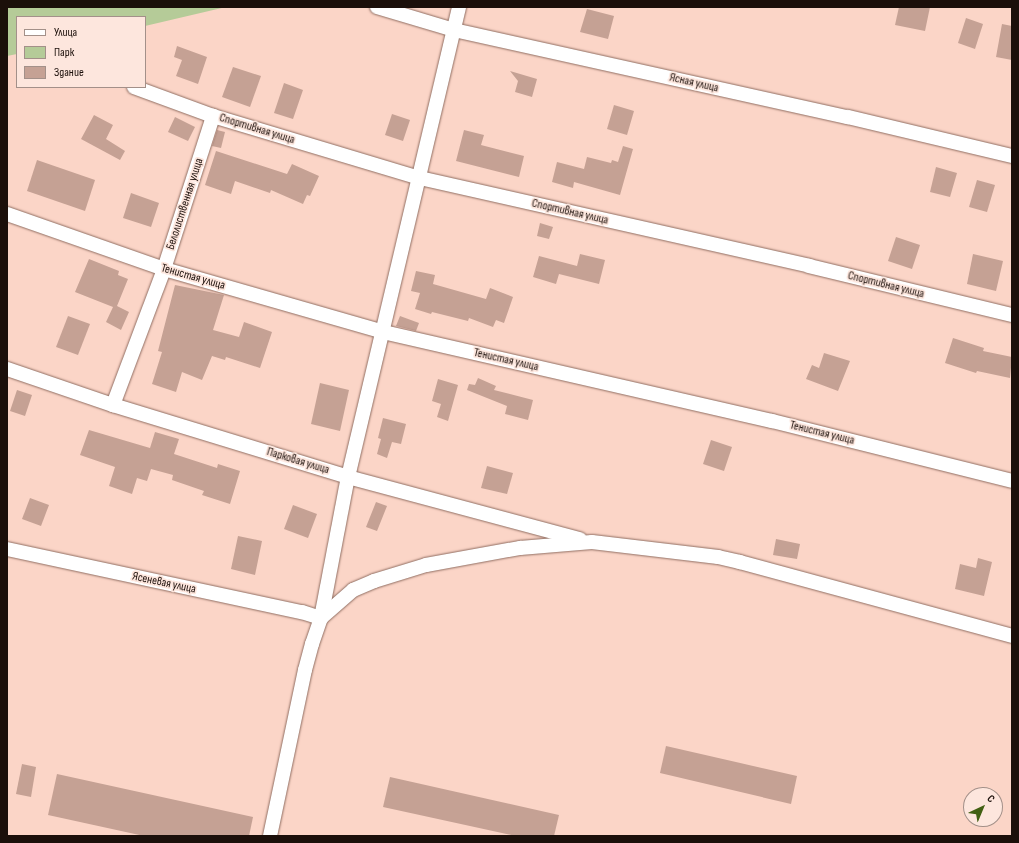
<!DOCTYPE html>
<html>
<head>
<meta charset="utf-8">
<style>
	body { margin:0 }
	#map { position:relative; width:1019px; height:843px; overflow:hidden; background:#fbd5c7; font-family:"Sofia Sans Condensed",sans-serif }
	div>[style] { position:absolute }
	.green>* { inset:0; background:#b5cb98 }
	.building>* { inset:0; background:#c5a194 }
	.roads { filter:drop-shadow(0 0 1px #906e62) drop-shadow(0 0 1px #906e62) }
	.minor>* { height:14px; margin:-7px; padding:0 7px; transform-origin:7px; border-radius:7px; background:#fff }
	span { translate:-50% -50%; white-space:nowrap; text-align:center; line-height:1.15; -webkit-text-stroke:3.5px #fde6dd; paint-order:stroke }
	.street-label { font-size:12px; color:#1b0f0a }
	.frame { position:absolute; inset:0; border:8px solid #1b0f0a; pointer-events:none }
	.legend { position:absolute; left:16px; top:16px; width:130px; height:72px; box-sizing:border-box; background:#fde6dd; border:1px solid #a39089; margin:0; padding:5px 7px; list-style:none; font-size:12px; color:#1b0f0a }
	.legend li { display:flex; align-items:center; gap:8px; height:20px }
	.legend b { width:20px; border:1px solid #a39089 }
	.north { position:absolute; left:963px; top:787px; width:40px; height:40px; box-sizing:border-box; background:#fde6dd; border:1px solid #a39089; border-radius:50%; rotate:44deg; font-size:11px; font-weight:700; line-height:16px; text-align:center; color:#1b0f0a }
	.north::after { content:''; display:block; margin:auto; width:14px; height:18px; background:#426013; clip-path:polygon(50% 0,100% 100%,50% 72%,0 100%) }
</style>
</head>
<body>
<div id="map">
	<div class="green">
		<i style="clip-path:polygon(7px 7px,226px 7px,145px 26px,145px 17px,17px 17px,17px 54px,7px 56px)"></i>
	</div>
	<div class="building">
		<i style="clip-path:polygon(899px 7px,930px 7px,925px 31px,895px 25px)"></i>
		<i style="clip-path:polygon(587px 9px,614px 16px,608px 39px,580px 32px)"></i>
		<i style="clip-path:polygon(966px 18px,983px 24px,975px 49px,958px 43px)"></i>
		<i style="clip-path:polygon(1002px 24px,1012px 26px,1012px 60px,996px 57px)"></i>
		<i style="clip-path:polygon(177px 46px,207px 57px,198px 84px,176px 76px,182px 60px,174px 57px)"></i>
		<i style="clip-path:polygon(233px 67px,261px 76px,250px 107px,222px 97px)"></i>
		<i style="clip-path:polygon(510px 71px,537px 79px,532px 97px,515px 92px,518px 81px)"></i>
		<i style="clip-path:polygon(284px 83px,303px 90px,293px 119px,274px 113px)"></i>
		<i style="clip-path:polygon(614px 105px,634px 111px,627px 135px,607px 129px)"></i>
		<i style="clip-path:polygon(392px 114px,410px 120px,403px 141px,385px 135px)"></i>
		<i style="clip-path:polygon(94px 115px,113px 125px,106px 139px,125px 151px,120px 160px,81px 139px)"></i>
		<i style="clip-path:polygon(175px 117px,195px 127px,188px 141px,168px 132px)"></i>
		<i style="clip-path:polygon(217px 130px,225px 132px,221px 148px,212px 146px)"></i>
		<i style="clip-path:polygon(464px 130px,484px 135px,481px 145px,524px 156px,519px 177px,456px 161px)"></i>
		<i style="clip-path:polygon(623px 146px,633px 149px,620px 195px,574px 182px,573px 188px,552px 182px,557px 162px,584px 169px,587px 157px,611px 163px,612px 160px,618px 162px)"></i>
		<i style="clip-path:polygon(216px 151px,287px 174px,292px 164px,319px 176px,310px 196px,307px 195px,303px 204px,271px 190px,270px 193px,235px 181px,231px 194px,205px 185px)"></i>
		<i style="clip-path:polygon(37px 160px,95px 180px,85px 211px,27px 191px)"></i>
		<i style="clip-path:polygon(936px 167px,957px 173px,950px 197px,930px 192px)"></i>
		<i style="clip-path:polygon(977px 180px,995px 185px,987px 212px,969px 207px)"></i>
		<i style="clip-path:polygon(131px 193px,159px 203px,151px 227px,123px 218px)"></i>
		<i style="clip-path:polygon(540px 223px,553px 227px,549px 239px,537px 236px)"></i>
		<i style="clip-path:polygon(896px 237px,920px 245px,912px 269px,888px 261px)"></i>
		<i style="clip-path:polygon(580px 254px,605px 260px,599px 284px,559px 274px,556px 284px,533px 277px,539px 256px,577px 266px)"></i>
		<i style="clip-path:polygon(973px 254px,1003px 261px,996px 291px,967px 284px)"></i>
		<i style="clip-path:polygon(89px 259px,119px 271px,118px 275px,128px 279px,117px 306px,129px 312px,121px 330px,106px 322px,113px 307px,75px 292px)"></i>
		<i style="clip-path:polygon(416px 271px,435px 275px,433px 284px,486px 299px,490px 288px,513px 297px,504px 323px,496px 320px,493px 327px,469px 318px,468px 321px,432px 312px,431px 314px,415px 309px,420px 293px,411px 291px)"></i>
		<i style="clip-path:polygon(175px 285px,224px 295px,213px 330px,239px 337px,244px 322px,272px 332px,260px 368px,226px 357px,225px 360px,212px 356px,202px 380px,182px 372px,176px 392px,152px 384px,162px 352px,158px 351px)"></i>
		<i style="clip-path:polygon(68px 316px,90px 324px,78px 355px,56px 347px)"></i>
		<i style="clip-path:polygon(400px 316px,419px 323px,416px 331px,396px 326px)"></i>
		<i style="clip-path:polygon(953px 338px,984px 348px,983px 351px,1012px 357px,1010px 378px,977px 371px,976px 373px,945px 363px)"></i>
		<i style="clip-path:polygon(824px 353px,850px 361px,838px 391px,806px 379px,812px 365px,819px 368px)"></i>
		<i style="clip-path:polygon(478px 378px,496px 386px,494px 390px,533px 400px,528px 420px,505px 414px,507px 406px,467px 390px,469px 384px,475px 385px)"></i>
		<i style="clip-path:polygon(438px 379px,458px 385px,448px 421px,437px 417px,441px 404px,432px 401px)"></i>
		<i style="clip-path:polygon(320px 383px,349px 390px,340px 431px,311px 424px)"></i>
		<i style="clip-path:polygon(17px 390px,32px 395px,25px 416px,10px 411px)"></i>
		<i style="clip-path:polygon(383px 418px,406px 424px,401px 444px,392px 442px,387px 458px,377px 454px,381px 439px,378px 438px)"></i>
		<i style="clip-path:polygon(89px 430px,150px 448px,155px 432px,179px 439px,174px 454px,217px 468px,218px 464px,240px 471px,230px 504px,202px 495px,204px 491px,172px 480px,173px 475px,151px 469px,147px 481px,137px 478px,132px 494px,109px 486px,115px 467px,80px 455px)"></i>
		<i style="clip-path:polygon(711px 440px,732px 447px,724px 471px,703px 464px)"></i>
		<i style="clip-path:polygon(487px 466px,513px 473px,507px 494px,481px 488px)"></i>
		<i style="clip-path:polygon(30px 498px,49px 505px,41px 526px,22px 519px)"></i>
		<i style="clip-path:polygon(376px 502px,387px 506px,377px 531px,366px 527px)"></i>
		<i style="clip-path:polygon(293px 505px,317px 514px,308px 538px,284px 529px)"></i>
		<i style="clip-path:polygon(238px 536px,262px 541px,255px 575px,231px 569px)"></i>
		<i style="clip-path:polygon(776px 539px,800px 544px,797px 559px,773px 555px)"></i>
		<i style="clip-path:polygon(978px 558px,992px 562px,984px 596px,955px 589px,960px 564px,976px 568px)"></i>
		<i style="clip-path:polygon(666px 746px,797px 776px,791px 804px,660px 773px)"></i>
		<i style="clip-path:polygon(22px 764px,36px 767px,31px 797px,16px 794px)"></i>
		<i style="clip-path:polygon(57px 774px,253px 817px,249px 836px,144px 836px,48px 815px)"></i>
		<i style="clip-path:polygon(390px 777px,559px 815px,554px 836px,516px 836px,383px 807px)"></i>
	</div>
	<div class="roads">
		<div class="minor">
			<i style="left:377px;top:7px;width:80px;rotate:16.6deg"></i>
			<i style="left:454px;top:30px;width:403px;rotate:12.5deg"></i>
			<i style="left:848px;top:117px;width:169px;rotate:13.4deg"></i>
			<i style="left:134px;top:87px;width:84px;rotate:20.2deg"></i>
			<i style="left:213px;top:116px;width:216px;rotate:16.7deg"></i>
			<i style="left:420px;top:178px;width:399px;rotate:12.7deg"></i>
			<i style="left:809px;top:266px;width:209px;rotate:13.6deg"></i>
			<i style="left:7px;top:214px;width:166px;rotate:19.3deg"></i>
			<i style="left:164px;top:269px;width:228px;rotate:16deg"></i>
			<i style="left:383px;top:332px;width:399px;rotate:12.9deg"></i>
			<i style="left:772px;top:421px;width:247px;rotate:14deg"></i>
			<i style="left:7px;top:369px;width:112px;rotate:18.8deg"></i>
			<i style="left:113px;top:405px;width:246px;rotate:17deg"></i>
			<i style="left:348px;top:477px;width:240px;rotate:15deg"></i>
			<i style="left:113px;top:405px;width:145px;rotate:-69.4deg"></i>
			<i style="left:164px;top:269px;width:161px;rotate:-72.2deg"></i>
			<i style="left:7px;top:549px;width:302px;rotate:12.1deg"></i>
			<i style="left:302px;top:612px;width:20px;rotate:18deg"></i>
			<i style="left:321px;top:618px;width:43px;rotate:-41.2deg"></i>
			<i style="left:353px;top:590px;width:23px;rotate:-23deg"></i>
			<i style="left:374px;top:581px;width:54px;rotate:-17.1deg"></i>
			<i style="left:426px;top:565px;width:96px;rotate:-10.3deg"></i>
			<i style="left:520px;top:548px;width:72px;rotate:-4.8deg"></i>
			<i style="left:592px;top:542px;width:127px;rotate:6.8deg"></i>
			<i style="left:718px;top:557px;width:23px;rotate:13deg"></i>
			<i style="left:740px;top:562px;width:282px;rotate:15.2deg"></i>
			<i style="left:270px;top:836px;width:170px;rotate:-78.1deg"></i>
			<i style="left:305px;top:670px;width:27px;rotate:-75deg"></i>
			<i style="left:312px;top:644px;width:28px;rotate:-71deg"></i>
			<i style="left:321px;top:618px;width:144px;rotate:-79.2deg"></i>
			<i style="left:348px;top:477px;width:483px;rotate:-76.7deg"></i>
		</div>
	</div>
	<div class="street-label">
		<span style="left:694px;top:83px;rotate:13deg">Ясная улица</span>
		<span style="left:257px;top:129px;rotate:17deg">Спортивная улица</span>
		<span style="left:185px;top:204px;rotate:-72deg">Белолиственная улица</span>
		<span style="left:570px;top:212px;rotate:13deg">Спортивная улица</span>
		<span style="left:193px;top:277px;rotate:16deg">Тенистая улица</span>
		<span style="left:886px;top:285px;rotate:14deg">Спортивная улица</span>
		<span style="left:506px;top:360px;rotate:13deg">Тенистая улица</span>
		<span style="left:822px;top:433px;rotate:14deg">Тенистая улица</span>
		<span style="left:298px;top:461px;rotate:17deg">Парковая улица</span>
		<span style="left:164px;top:583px;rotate:12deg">Ясеневая улица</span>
	</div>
	<div class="frame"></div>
	<ul class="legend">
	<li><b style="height:5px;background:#fff"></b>Улица</li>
	<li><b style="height:11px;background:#b5cb98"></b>Парк</li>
	<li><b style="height:11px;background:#c5a194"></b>Здание</li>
	</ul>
	<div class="north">С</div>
</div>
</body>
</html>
